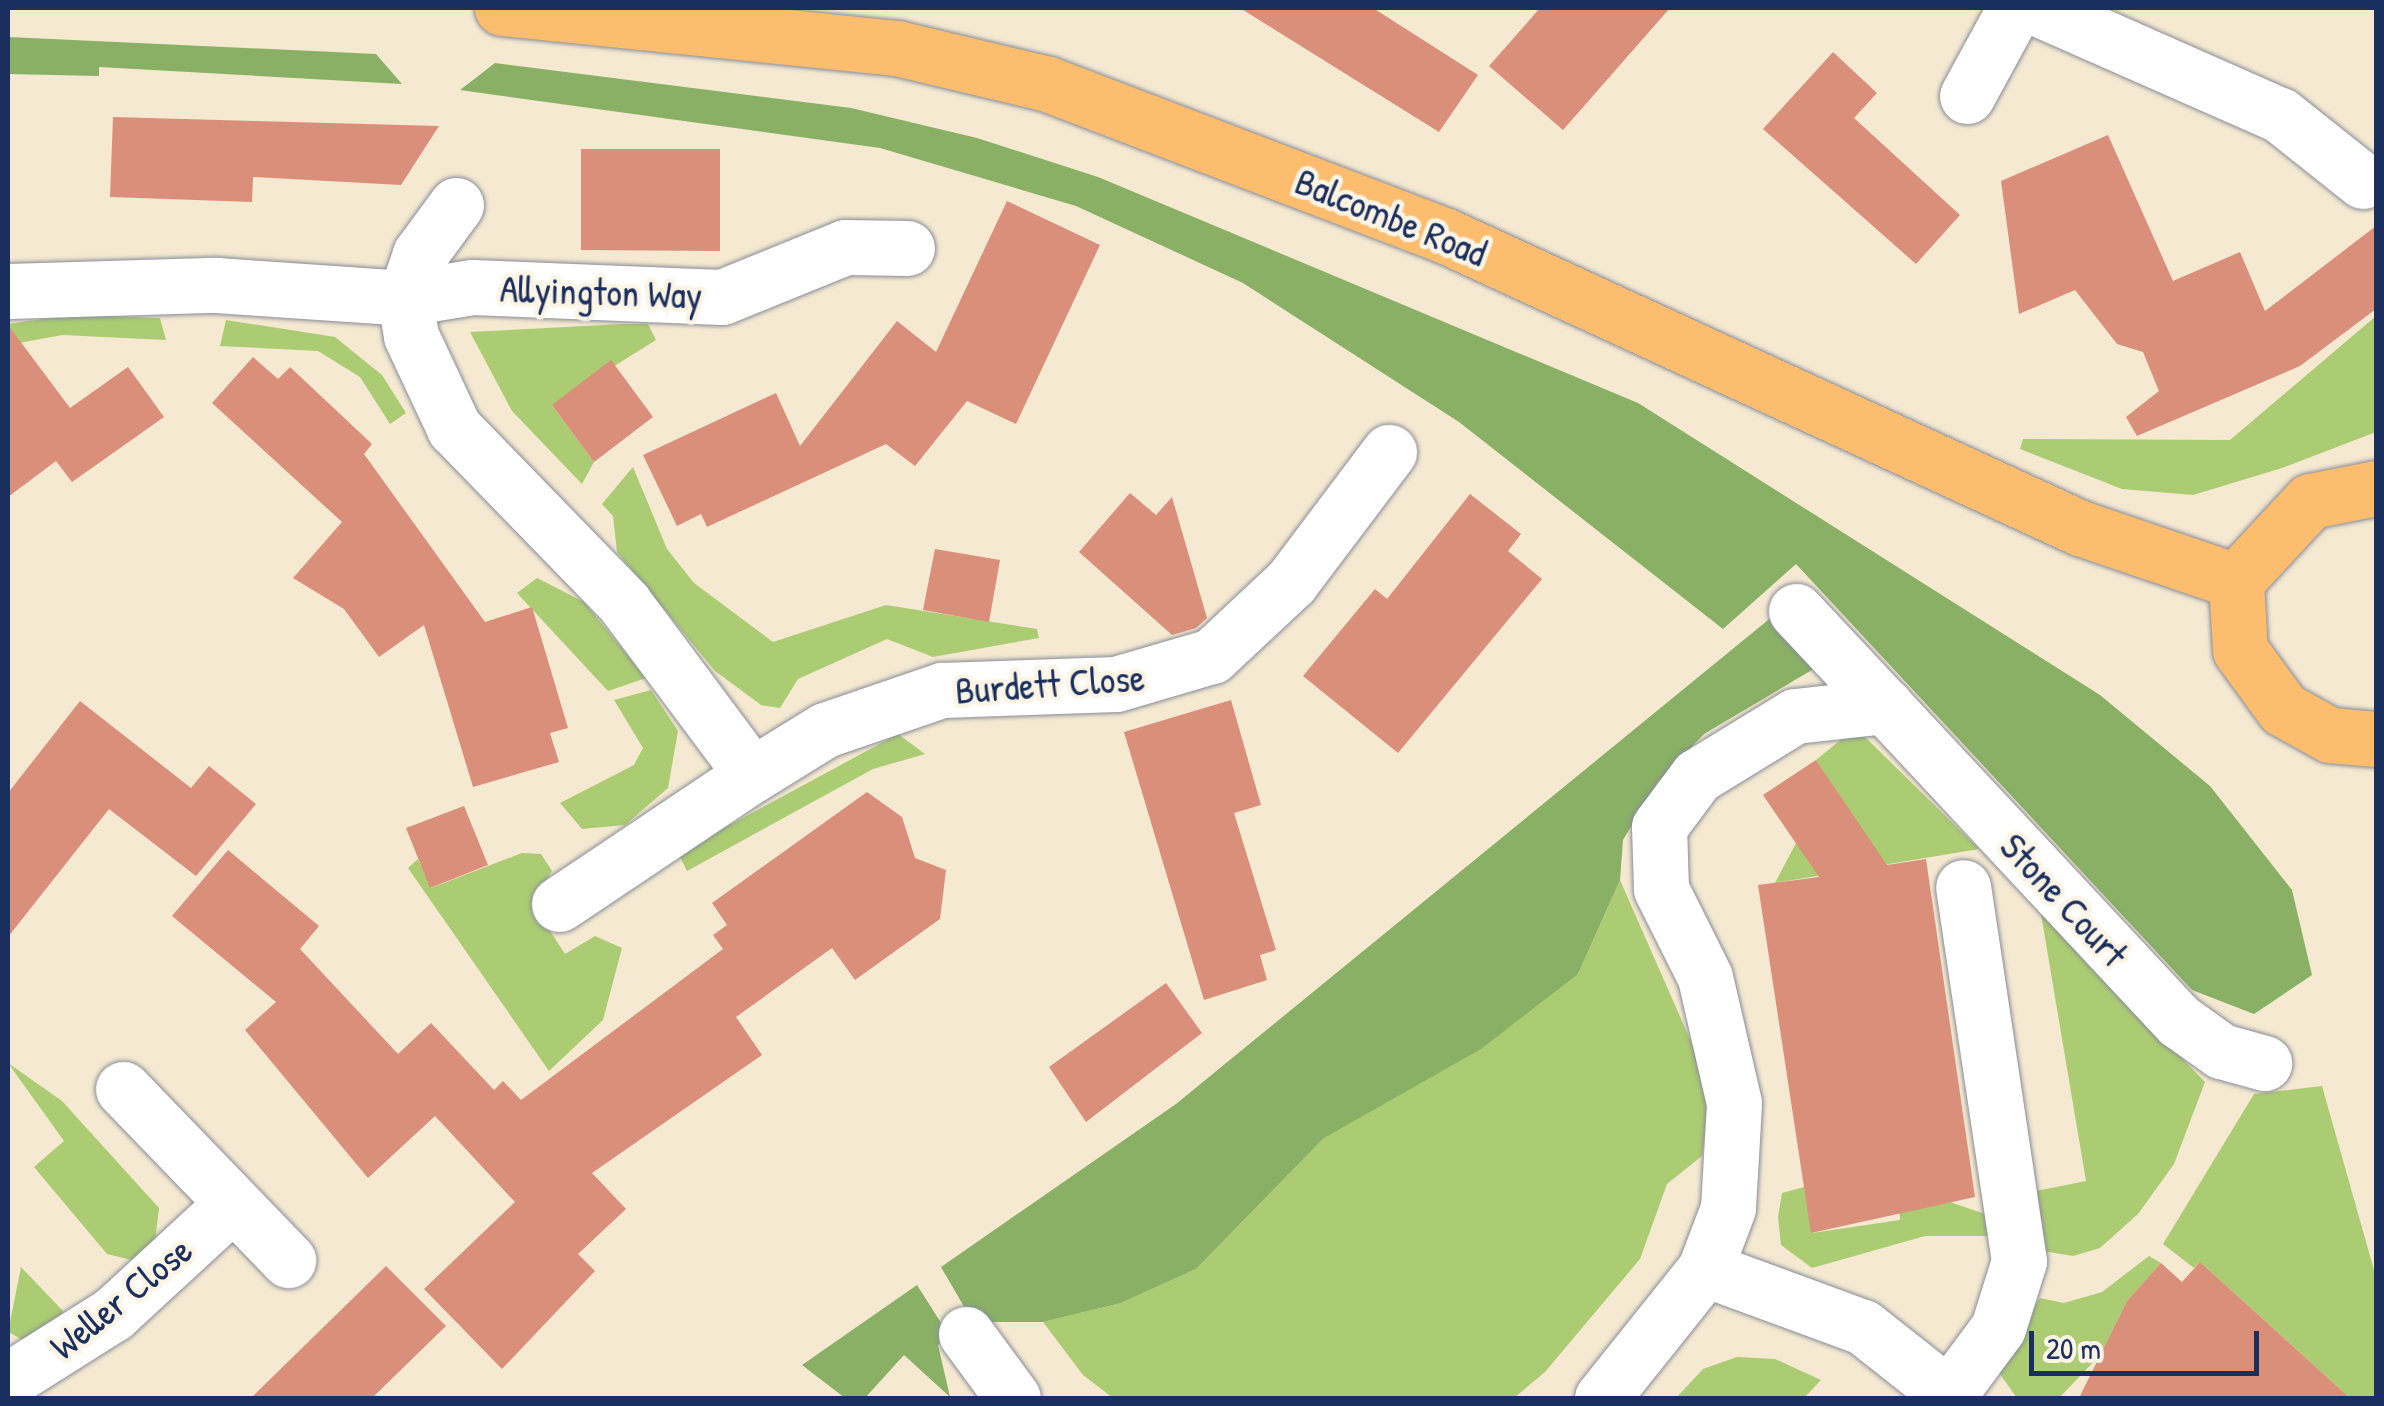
<!DOCTYPE html>
<html>
<head>
<meta charset="utf-8">
<style>
	body { margin:0 }
	#map { position:relative; width:2384px; height:1406px; overflow:hidden; background:#f5e9d1; font-family:"Patrick Hand",sans-serif }
	div>[style] { position:absolute }
	.green>* { inset:0; background:#accc73 }
	.forest>* { inset:0; background:#89b065 }
	.building>* { inset:0; background:#da8f7b }
	.roads { filter:drop-shadow(0 0 2px #888c98) drop-shadow(0 0 2px #888c98) }
	.minor>* { height:55px; margin:-27.5px; padding:0 27.5px; transform-origin:27.5px; border-radius:27.5px; background:#fff }
	.major>* { height:55px; margin:-27.5px; padding:0 27.5px; transform-origin:27.5px; border-radius:27.5px; background:#fcbd6f }
	span { translate:-50% -50%; white-space:nowrap; text-align:center; line-height:1.15; -webkit-text-stroke:9px #fcf5e5; paint-order:stroke }
	.street-label { font-size:38px; color:#1b2f5e }
	.frame { position:absolute; inset:0; border:10px solid #1b2f5e; pointer-events:none }
	.scale { position:absolute; left:2029px; top:1331px; width:230px; height:45px; box-sizing:border-box; border:5px solid #1b2f5e; border-top:0; padding-left:12px; font-size:30px; line-height:35px; white-space:nowrap; color:#1b2f5e; -webkit-text-stroke:8px #fcf5e5; paint-order:stroke }
</style>
</head>
<body>
<div id="map">
	<div class="green">
		<i style="clip-path:polygon(71px 315px,160px 318px,166px 340px,62px 335px,8px 345px,8px 324px)"></i>
		<i style="clip-path:polygon(2376px 316px,2376px 432px,2282px 468px,2193px 495px,2122px 489px,2020px 449px,2023px 439px,2230px 440px)"></i>
		<i style="clip-path:polygon(226px 320px,335px 337px,382px 375px,406px 413px,390px 424px,360px 377px,318px 351px,220px 346px)"></i>
		<i style="clip-path:polygon(623px 324px,648px 324px,656px 340px,552px 405px,594px 462px,582px 484px,512px 411px,470px 332px)"></i>
		<i style="clip-path:polygon(633px 467px,667px 549px,694px 583px,773px 642px,886px 605px,1037px 629px,1039px 638px,933px 657px,887px 639px,798px 679px,780px 708px,761px 705px,715px 671px,617px 552px,613px 516px,602px 504px)"></i>
		<i style="clip-path:polygon(537px 578px,584px 602px,646px 678px,608px 691px,517px 593px)"></i>
		<i style="clip-path:polygon(651px 690px,678px 731px,668px 788px,625px 825px,582px 829px,560px 803px,634px 765px,643px 748px,614px 700px)"></i>
		<i style="clip-path:polygon(898px 734px,925px 754px,873px 769px,687px 871px,678px 853px)"></i>
		<i style="clip-path:polygon(1864px 736px,1979px 849px,1775px 883px,1796px 843px,1848px 808px,1816px 760px,1843px 738px)"></i>
		<i style="clip-path:polygon(522px 853px,541px 854px,552px 871px,532px 903px,565px 954px,595px 936px,622px 948px,603px 1020px,549px 1071px,408px 868px,418px 859px,431px 888px)"></i>
		<i style="clip-path:polygon(1620px 880px,1711px 1087px,1702px 1156px,1667px 1184px,1640px 1259px,1545px 1372px,1514px 1398px,1113px 1398px,1083px 1375px,1043px 1322px,1121px 1303px,1196px 1269px,1324px 1138px,1578px 974px)"></i>
		<i style="clip-path:polygon(2041px 914px,2205px 1082px,2174px 1164px,2138px 1214px,2100px 1248px,2073px 1256px,2037px 1250px,2036px 1191px,2086px 1181px)"></i>
		<i style="clip-path:polygon(8px 1063px,62px 1101px,159px 1208px,155px 1242px,132px 1260px,107px 1254px,34px 1167px,64px 1141px)"></i>
		<i style="clip-path:polygon(2322px 1086px,2376px 1277px,2376px 1398px,2350px 1398px,2200px 1262px,2194px 1268px,2163px 1244px,2254px 1094px)"></i>
		<i style="clip-path:polygon(1804px 1187px,1812px 1233px,1900px 1220px,1899px 1208px,1947px 1201px,1994px 1217px,1988px 1236px,1925px 1236px,1812px 1268px,1781px 1245px,1778px 1217px,1782px 1193px)"></i>
		<i style="clip-path:polygon(2149px 1256px,2161px 1263px,2127px 1301px,2101px 1354px,2059px 1398px,2017px 1398px,1995px 1367px,2040px 1298px,2064px 1303px,2102px 1292px)"></i>
		<i style="clip-path:polygon(21px 1267px,63px 1311px,57px 1325px,25px 1341px,8px 1332px)"></i>
		<i style="clip-path:polygon(1737px 1357px,1775px 1359px,1821px 1380px,1804px 1398px,1676px 1398px,1703px 1369px)"></i>
	</div>
	<div class="forest">
		<i style="clip-path:polygon(8px 37px,376px 54px,402px 84px,99px 67px,99px 76px,8px 74px)"></i>
		<i style="clip-path:polygon(495px 63px,851px 108px,977px 138px,1098px 177px,1638px 403px,2100px 695px,2210px 786px,2292px 890px,2312px 975px,2254px 1014px,2192px 990px,1796px 564px,1723px 629px,1459px 422px,1243px 283px,1076px 206px,880px 148px,460px 90px)"></i>
		<i style="clip-path:polygon(1773px 616px,1817px 667px,1704px 734px,1657px 783px,1623px 840px,1620px 880px,1578px 974px,1481px 1049px,1324px 1138px,1196px 1269px,1121px 1303px,1043px 1322px,973px 1322px,941px 1267px,1176px 1104px)"></i>
		<i style="clip-path:polygon(917px 1285px,950px 1337px,938px 1345px,950px 1397px,904px 1355px,865px 1398px,845px 1398px,802px 1365px)"></i>
	</div>
	<div class="building">
		<i style="clip-path:polygon(1240px 8px,1373px 8px,1478px 75px,1439px 132px)"></i>
		<i style="clip-path:polygon(1540px 8px,1670px 8px,1563px 130px,1489px 66px)"></i>
		<i style="clip-path:polygon(1833px 52px,1877px 93px,1854px 118px,1960px 215px,1916px 264px,1763px 129px)"></i>
		<i style="clip-path:polygon(113px 117px,255px 121px,439px 126px,401px 185px,253px 177px,252px 202px,110px 197px)"></i>
		<i style="clip-path:polygon(2108px 135px,2173px 281px,2240px 252px,2265px 311px,2376px 226px,2376px 309px,2300px 366px,2137px 436px,2126px 417px,2159px 391px,2143px 352px,2117px 344px,2075px 290px,2019px 314px,2001px 181px)"></i>
		<i style="clip-path:polygon(581px 149px,720px 149px,720px 251px,581px 250px)"></i>
		<i style="clip-path:polygon(1007px 201px,1100px 245px,1016px 424px,967px 401px,915px 466px,886px 444px,707px 527px,701px 514px,677px 526px,643px 455px,776px 393px,800px 446px,897px 321px,936px 352px)"></i>
		<i style="clip-path:polygon(8px 325px,70px 408px,128px 367px,164px 417px,72px 482px,56px 461px,8px 497px)"></i>
		<i style="clip-path:polygon(253px 357px,278px 379px,290px 367px,372px 444px,364px 454px,485px 622px,532px 607px,568px 728px,550px 733px,559px 762px,473px 787px,424px 625px,379px 657px,344px 609px,293px 578px,342px 522px,212px 403px)"></i>
		<i style="clip-path:polygon(611px 360px,653px 417px,594px 462px,552px 405px)"></i>
		<i style="clip-path:polygon(1130px 493px,1156px 515px,1172px 497px,1207px 618px,1196px 628px,1172px 635px,1079px 552px)"></i>
		<i style="clip-path:polygon(1470px 494px,1521px 534px,1508px 551px,1542px 579px,1398px 753px,1303px 676px,1375px 589px,1387px 599px)"></i>
		<i style="clip-path:polygon(935px 549px,1000px 560px,989px 622px,923px 610px)"></i>
		<i style="clip-path:polygon(1231px 700px,1261px 805px,1234px 813px,1276px 950px,1260px 955px,1267px 980px,1204px 1000px,1124px 732px)"></i>
		<i style="clip-path:polygon(80px 701px,191px 788px,209px 766px,256px 804px,196px 876px,109px 809px,8px 937px,8px 793px)"></i>
		<i style="clip-path:polygon(1816px 760px,1887px 865px,1926px 859px,1975px 1197px,1811px 1233px,1758px 885px,1819px 877px,1763px 795px)"></i>
		<i style="clip-path:polygon(867px 792px,902px 817px,915px 858px,946px 870px,940px 919px,855px 980px,832px 948px,736px 1017px,762px 1055px,592px 1173px,626px 1209px,578px 1254px,595px 1271px,502px 1369px,424px 1289px,515px 1202px,435px 1116px,368px 1178px,245px 1030px,276px 1002px,172px 916px,228px 850px,319px 926px,300px 949px,398px 1054px,431px 1023px,494px 1090px,503px 1081px,521px 1100px,723px 949px,713px 935px,727px 925px,712px 903px)"></i>
		<i style="clip-path:polygon(464px 806px,488px 865px,430px 888px,406px 828px)"></i>
		<i style="clip-path:polygon(1166px 983px,1202px 1033px,1086px 1122px,1049px 1067px)"></i>
		<i style="clip-path:polygon(2200px 1262px,2350px 1398px,2079px 1398px,2127px 1301px,2161px 1263px,2182px 1282px)"></i>
		<i style="clip-path:polygon(386px 1266px,446px 1326px,372px 1398px,251px 1398px)"></i>
	</div>
	<div class="roads">
		<div class="minor">
			<i style="left:2037px;top:8px;width:266px;rotate:23.8deg"></i>
			<i style="left:2280px;top:115px;width:106px;rotate:38.5deg"></i>
			<i style="left:1967px;top:96px;width:100px;rotate:-61.4deg"></i>
			<i style="left:456px;top:205px;width:61px;rotate:126.3deg"></i>
			<i style="left:420px;top:254px;width:46px;rotate:108.8deg"></i>
			<i style="left:405px;top:298px;width:68px;rotate:-9.3deg"></i>
			<i style="left:472px;top:287px;width:250px;rotate:2.3deg"></i>
			<i style="left:722px;top:297px;width:133px;rotate:-22.1deg"></i>
			<i style="left:845px;top:247px;width:62px;rotate:0.9deg"></i>
			<i style="left:8px;top:291px;width:208px;rotate:-1.7deg"></i>
			<i style="left:216px;top:285px;width:189px;rotate:3.9deg"></i>
			<i style="left:405px;top:298px;width:38px;rotate:81deg"></i>
			<i style="left:411px;top:336px;width:102px;rotate:64.9deg"></i>
			<i style="left:454px;top:428px;width:244px;rotate:45.8deg"></i>
			<i style="left:624px;top:603px;width:214px;rotate:53.3deg"></i>
			<i style="left:752px;top:775px;width:86px;rotate:-31.7deg"></i>
			<i style="left:825px;top:730px;width:124px;rotate:-18.9deg"></i>
			<i style="left:942px;top:690px;width:174px;rotate:-2deg"></i>
			<i style="left:1116px;top:684px;width:100px;rotate:-16.3deg"></i>
			<i style="left:1212px;top:656px;width:108px;rotate:-43.1deg"></i>
			<i style="left:1291px;top:582px;width:163px;rotate:-53deg"></i>
			<i style="left:1796px;top:611px;width:130px;rotate:46.9deg"></i>
			<i style="left:559px;top:904px;width:232px;rotate:-33.8deg"></i>
			<i style="left:123px;top:1089px;width:238px;rotate:46deg"></i>
			<i style="left:1705px;top:1269px;width:65px;rotate:-69.3deg"></i>
			<i style="left:1728px;top:1208px;width:105px;rotate:-86.7deg"></i>
			<i style="left:1734px;top:1103px;width:129px;rotate:-103deg"></i>
			<i style="left:1705px;top:977px;width:98px;rotate:-116.6deg"></i>
			<i style="left:1661px;top:889px;width:62px;rotate:-91.8deg"></i>
			<i style="left:1659px;top:827px;width:64px;rotate:-53.3deg"></i>
			<i style="left:1697px;top:776px;width:115px;rotate:-31.5deg"></i>
			<i style="left:1795px;top:716px;width:91px;rotate:-6.3deg"></i>
			<i style="left:1885px;top:706px;width:431px;rotate:47deg"></i>
			<i style="left:2179px;top:1021px;width:52px;rotate:35.5deg"></i>
			<i style="left:2221px;top:1051px;width:45px;rotate:15.6deg"></i>
			<i style="left:966px;top:1334px;width:79px;rotate:53.7deg"></i>
			<i style="left:8px;top:1380px;width:124px;rotate:-32.2deg"></i>
			<i style="left:113px;top:1314px;width:158px;rotate:-42.7deg"></i>
			<i style="left:1949px;top:1394px;width:82px;rotate:-53.4deg"></i>
			<i style="left:1998px;top:1328px;width:70px;rotate:-72.6deg"></i>
			<i style="left:2019px;top:1261px;width:378px;rotate:-98.5deg"></i>
			<i style="left:1602px;top:1398px;width:165px;rotate:-51.4deg"></i>
			<i style="left:1705px;top:1269px;width:168px;rotate:20.2deg"></i>
			<i style="left:1863px;top:1327px;width:115px;rotate:38.3deg"></i>
		</div>
		<div class="major">
			<i style="left:502px;top:8px;width:397px;rotate:5.8deg"></i>
			<i style="left:897px;top:48px;width:155px;rotate:13.4deg"></i>
			<i style="left:1048px;top:84px;width:426px;rotate:20.9deg"></i>
			<i style="left:1446px;top:236px;width:698px;rotate:24.73deg"></i>
			<i style="left:2080px;top:528px;width:165px;rotate:18.8deg"></i>
			<i style="left:2376px;top:488px;width:67px;rotate:168.9deg"></i>
			<i style="left:2310px;top:501px;width:109px;rotate:132.8deg"></i>
			<i style="left:2236px;top:581px;width:69px;rotate:86.7deg"></i>
			<i style="left:2240px;top:650px;width:73px;rotate:53.9deg"></i>
			<i style="left:2283px;top:709px;width:54px;rotate:29deg"></i>
			<i style="left:2330px;top:735px;width:46px;rotate:5deg"></i>
		</div>
	</div>
	<div class="street-label">
		<span style="left:1391px;top:217px;rotate:22deg">Balcombe Road</span>
		<span style="left:601px;top:292px;rotate:2deg">Allyington Way</span>
		<span style="left:1050px;top:684px;rotate:-4deg">Burdett Close</span>
		<span style="left:2064px;top:900px;rotate:47deg">Stone Court</span>
		<span style="left:121px;top:1298px;rotate:-39deg">Weller Close</span>
	</div>
	<div class="frame"></div>
	<div class="scale">20 m</div>
</div>
</body>
</html>
